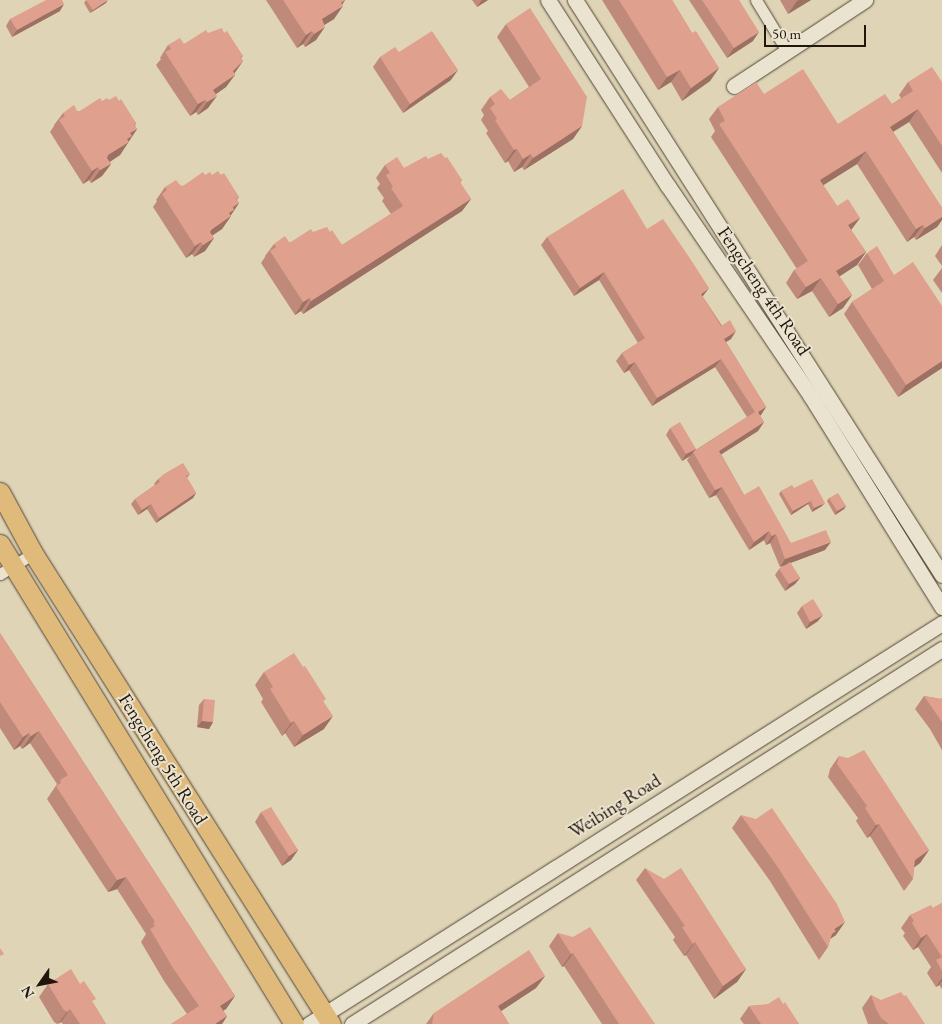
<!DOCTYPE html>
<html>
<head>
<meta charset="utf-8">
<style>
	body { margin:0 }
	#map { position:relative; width:942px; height:1024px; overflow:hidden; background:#dfd4b6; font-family:"EB Garamond",serif }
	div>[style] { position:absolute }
	.roads { filter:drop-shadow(0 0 1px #514536) drop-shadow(0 0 1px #514536) }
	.minor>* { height:11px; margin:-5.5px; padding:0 5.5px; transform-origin:5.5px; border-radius:5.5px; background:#eae3d0 }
	.tertiary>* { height:15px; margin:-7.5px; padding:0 7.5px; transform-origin:7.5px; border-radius:7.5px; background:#eae3d0 }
	.primary>* { height:19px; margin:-9.5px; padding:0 9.5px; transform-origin:9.5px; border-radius:9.5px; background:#e0ba7b }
	.wall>* { inset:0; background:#c08a7a }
	.shaded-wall>* { inset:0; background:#9c7063 }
	.building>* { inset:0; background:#dfa08e }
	span { translate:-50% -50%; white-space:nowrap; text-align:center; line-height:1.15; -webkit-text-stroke:4px #eae3d0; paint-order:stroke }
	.street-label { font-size:19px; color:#22150b }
	.north { position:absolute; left:15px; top:959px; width:50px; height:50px; -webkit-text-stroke:4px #eae3d0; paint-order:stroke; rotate:237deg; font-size:14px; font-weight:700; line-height:20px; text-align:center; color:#22150b }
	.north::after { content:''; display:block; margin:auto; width:18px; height:22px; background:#22150b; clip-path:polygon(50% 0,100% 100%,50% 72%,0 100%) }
	.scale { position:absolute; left:764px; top:25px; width:102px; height:22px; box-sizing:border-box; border:2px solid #22150b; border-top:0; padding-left:6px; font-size:15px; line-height:18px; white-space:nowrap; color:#22150b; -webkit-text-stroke:4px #eae3d0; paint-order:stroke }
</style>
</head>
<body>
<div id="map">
	<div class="roads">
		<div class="minor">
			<i style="left:756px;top:0;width:60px;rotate:58.7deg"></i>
			<i style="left:0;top:574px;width:39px;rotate:-32deg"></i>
		</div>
		<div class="tertiary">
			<i style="left:548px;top:0;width:221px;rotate:57.2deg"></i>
			<i style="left:668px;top:186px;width:253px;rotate:55.8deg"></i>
			<i style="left:810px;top:395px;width:250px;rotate:58.1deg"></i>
			<i style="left:575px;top:0;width:682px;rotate:57.45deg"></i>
			<i style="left:734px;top:86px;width:157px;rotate:-33.3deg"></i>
			<i style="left:309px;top:1024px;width:749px;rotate:-32.35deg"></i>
			<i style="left:352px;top:1024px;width:699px;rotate:-32.44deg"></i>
		</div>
		<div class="primary">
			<i style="left:0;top:492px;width:69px;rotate:61.6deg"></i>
			<i style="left:33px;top:553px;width:557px;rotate:57.68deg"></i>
			<i style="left:0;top:544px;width:563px;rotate:58.51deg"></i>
		</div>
	</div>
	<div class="wall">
		<i style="clip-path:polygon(86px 0,106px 3px,90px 13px,84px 3px)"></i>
		<i style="clip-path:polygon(266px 0,345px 0,334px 19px,324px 25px,316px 40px,305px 47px,303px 44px,297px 48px)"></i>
		<i style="clip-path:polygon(472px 0,488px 0,477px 7px)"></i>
		<i style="clip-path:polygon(602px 0,672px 0,692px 33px,719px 68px,710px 81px,682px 101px,671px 82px,658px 90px)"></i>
		<i style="clip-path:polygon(689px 0,739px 0,753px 41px,727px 58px)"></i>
		<i style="clip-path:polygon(780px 0,811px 0,788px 14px)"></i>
		<i style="clip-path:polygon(60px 11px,12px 37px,6px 26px,10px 19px)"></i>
		<i style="clip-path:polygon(506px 24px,582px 126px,573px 139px,524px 170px,522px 167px,514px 172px,508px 161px,505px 163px,486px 133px,488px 131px,481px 120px,484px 115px,481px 110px,490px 97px,510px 100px,529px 87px,497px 37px)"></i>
		<i style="clip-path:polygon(208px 33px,224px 33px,243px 56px,241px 58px,243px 61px,234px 73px,226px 87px,216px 94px,208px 108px,198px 115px,196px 112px,190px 116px,156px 65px,161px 59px,160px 58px,168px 45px,184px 44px)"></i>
		<i style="clip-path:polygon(399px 52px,451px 80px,403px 113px,373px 67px,380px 57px)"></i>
		<i style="clip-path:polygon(908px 82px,942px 82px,942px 173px,909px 122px,893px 132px,942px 208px,942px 220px,937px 227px,916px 240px,914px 237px,907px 242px,857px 164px,823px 185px,837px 206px,860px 218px,851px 230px,866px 252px,857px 265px,839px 276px,852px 295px,843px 308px,829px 317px,812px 291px,797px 299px,786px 283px,794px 270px,797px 269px,711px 137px,715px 131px,709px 119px,718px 107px,764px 94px,838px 124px,892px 104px,901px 98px,899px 95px)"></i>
		<i style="clip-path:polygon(109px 100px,119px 101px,136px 123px,135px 126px,137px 129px,120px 155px,110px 162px,111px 164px,102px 176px,91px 183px,89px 180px,83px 184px,50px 132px,54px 126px,54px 125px,63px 113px,80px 111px,102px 101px)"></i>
		<i style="clip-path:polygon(445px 158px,462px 180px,460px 183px,471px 199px,462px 211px,303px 314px,301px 311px,295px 315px,261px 263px,265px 257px,265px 256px,274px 244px,291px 242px,313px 232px,330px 232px,342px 245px,391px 214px,382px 201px,384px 198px,377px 188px,380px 184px,376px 178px,385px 165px,404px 168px,428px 159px)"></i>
		<i style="clip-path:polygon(205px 175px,221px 175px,239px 197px,237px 200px,239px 203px,231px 215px,231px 216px,222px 229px,212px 236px,214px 238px,205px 251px,194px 257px,192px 254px,186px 258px,153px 207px,157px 201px,156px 200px,165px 187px,183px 186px)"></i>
		<i style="clip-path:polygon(647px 229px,703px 297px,731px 339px,726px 342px,766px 407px,760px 416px,764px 422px,758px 431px,721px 454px,744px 495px,791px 543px,825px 550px,790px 563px,800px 578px,795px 584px,785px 591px,775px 575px,779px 569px,785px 565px,780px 567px,770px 543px,766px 545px,764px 540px,749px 550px,716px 495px,709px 498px,687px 460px,690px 456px,682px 461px,666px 435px,670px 428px,696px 449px,694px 451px,747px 417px,715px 367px,652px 406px,629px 370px,624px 373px,616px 361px,622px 353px,638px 343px,599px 280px,574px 296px,541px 245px,547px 237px)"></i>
		<i style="clip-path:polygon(942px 245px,942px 266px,935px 256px)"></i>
		<i style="clip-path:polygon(867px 253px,894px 275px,942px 368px,898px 397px,844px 314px,852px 302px,872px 289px,858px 265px)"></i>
		<i style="clip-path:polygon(942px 268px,942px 293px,933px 280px)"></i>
		<i style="clip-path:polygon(190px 474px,187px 478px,196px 493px,193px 498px,156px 523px,147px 509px,138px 515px,131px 504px,135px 499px,155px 485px,154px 484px,158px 479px)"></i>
		<i style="clip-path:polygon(794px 488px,822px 506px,812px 512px,808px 504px,791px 515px,779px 494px,781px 491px)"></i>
		<i style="clip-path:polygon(829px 498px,846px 506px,844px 509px,835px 515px,827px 501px)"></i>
		<i style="clip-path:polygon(802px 606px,818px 621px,806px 629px,797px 613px)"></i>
		<i style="clip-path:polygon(0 633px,235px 996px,226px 1009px,223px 1011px,227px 1016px,222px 1024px,171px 1024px,187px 1014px,164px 981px,141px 942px,146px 934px,117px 889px,108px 892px,47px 799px,57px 784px,30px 743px,22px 749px,20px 746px,14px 750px,0 728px)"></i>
		<i style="clip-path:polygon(264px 672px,324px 702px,324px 729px,294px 747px,285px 733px,282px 736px,261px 702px,263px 699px,255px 685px)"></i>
		<i style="clip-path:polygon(924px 696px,941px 699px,942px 698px,942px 750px,930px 729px,915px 709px)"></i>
		<i style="clip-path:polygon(204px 699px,213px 722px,209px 729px,197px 727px,199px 705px)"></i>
		<i style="clip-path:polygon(839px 756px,929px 850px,920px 863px,914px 867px,913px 879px,904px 891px,870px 836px,867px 838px,856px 821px,858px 818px,828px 777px,830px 769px)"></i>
		<i style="clip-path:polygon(261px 812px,298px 850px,291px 860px,282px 866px,255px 822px)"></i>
		<i style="clip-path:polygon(741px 815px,836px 935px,830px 939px,828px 947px,819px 960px,770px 881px,732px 828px)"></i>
		<i style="clip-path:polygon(645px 868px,746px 969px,737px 982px,714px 999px,686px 955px,684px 956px,673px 940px,675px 937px,636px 880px)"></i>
		<i style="clip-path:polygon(942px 903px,942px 989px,939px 985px,936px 987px,927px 973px,931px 967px,918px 947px,913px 950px,903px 936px,905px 933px,901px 928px,910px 915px,933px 908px)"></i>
		<i style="clip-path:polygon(558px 933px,655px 1024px,602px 1024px,564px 966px,562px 967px,549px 946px)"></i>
		<i style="clip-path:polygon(545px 976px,536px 988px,501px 1011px,509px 1024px,426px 1024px,434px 1013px)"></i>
		<i style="clip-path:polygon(48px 984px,93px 1003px,106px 1024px,63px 1024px,61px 1022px,57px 1024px,54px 1022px,39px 997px)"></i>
		<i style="clip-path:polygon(871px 995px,925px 1024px,868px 1024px,862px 1008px)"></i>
		<i style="clip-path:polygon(783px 1004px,799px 1024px,744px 1024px,740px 1019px,749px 1006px)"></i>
	</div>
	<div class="shaded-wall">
		<i style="clip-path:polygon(108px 0,106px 3px,90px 13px,93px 10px)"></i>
		<i style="clip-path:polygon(342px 0,345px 0,340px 8px,343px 6px,334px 19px,313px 32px,322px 19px)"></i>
		<i style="clip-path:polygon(482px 0,488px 0,477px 7px)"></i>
		<i style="clip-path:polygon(799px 0,811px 0,788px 14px,797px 1px)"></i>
		<i style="clip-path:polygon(64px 4px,60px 11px,12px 37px,17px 30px)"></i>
		<i style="clip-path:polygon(325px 27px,316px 40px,305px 47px,314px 34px)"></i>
		<i style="clip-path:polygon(312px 31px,303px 44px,297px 48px,306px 35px)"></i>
		<i style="clip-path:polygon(759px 32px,753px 41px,727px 58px,734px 48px)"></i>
		<i style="clip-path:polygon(243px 61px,234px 74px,235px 75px,226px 87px,206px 101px,213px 90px)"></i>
		<i style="clip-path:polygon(719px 68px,710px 81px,682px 101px,691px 88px)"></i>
		<i style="clip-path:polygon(458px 70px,451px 80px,403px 113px,410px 104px)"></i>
		<i style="clip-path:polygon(680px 70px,671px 82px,658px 90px,667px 77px)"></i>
		<i style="clip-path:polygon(217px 96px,208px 108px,198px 115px,207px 102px)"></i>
		<i style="clip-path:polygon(205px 100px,196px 112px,190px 116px,198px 104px)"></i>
		<i style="clip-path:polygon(918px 109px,909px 122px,881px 139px,890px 127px)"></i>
		<i style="clip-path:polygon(582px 126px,573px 139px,524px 170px,533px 158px)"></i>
		<i style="clip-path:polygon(137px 129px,120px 155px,100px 168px,108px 155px,130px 133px)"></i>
		<i style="clip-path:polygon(517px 149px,508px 161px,505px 163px,514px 150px)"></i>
		<i style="clip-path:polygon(866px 151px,857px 164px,811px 193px,820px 180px)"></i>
		<i style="clip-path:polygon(531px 154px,522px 167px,514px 172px,523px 159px)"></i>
		<i style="clip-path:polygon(111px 164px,102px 176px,91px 183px,100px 170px)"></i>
		<i style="clip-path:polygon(98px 167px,89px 180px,83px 184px,92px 171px)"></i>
		<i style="clip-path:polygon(471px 199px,462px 211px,303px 314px,311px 301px)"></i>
		<i style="clip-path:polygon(239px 203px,229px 218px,231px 216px,222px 229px,202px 242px,211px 230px,233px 207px)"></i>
		<i style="clip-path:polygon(942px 217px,942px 220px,937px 227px,916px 240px,925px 228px)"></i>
		<i style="clip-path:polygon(860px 218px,851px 230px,848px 225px)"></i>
		<i style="clip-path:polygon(923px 225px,914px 237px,907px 242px,916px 229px)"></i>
		<i style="clip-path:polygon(214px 238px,205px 251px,194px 257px,203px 245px)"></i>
		<i style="clip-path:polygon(201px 242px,192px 254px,186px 258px,195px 246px)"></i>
		<i style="clip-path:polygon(866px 252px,857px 265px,828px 284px,836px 271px)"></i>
		<i style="clip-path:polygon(604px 272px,599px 280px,574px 296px,580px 288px)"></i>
		<i style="clip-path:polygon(821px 278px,812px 291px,797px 299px,806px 287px)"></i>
		<i style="clip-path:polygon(709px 288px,703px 296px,695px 302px,701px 294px)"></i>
		<i style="clip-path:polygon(852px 295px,843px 308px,829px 317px,838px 304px)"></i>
		<i style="clip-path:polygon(310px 298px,301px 311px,295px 315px,303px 302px)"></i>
		<i style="clip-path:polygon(736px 331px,731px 339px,718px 347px,724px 339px)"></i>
		<i style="clip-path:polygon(721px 359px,715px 367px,652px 406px,657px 398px)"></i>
		<i style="clip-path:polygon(942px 361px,942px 368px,898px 397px,906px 385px)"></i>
		<i style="clip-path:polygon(635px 362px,629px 370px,624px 373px,629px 365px)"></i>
		<i style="clip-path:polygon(766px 407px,761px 415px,752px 420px,758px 412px)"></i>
		<i style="clip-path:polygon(764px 422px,758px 431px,714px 459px,719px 451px)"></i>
		<i style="clip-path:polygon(696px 449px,690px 456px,682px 461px,686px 454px)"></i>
		<i style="clip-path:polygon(722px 487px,716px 495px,709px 498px,715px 490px)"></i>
		<i style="clip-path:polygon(196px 493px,193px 498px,156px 523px,159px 518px)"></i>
		<i style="clip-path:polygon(811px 501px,808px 504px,791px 515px,793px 511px)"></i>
		<i style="clip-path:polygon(825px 503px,822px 506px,812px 512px,814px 508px)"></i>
		<i style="clip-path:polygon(151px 504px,147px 509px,138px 515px,142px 510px)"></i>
		<i style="clip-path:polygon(846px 506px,844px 509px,835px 515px,837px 511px)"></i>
		<i style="clip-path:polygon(769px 531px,764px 540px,749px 550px,754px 542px)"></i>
		<i style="clip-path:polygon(776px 534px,770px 543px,766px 545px,772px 536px)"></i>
		<i style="clip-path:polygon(831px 542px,825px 550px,780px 567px,785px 559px)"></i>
		<i style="clip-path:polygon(800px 578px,795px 584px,785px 591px,789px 584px)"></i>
		<i style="clip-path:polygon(823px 615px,818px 621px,806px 629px,810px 622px)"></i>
		<i style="clip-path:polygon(333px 716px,324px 729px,294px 747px,303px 735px)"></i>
		<i style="clip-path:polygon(202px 721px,213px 722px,209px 729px,197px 727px)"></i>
		<i style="clip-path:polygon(294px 721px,285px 733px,282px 736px,291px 723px)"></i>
		<i style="clip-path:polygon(39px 731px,30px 743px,22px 749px,31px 736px)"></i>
		<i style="clip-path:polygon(29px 733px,20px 746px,14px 750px,23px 737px)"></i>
		<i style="clip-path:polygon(879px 824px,870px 836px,867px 838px,876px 825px)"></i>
		<i style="clip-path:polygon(298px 850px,291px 860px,282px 866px,289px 856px)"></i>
		<i style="clip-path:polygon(929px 850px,920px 863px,908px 872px,915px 860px)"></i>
		<i style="clip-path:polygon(126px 877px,117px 889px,108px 892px,117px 880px)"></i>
		<i style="clip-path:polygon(845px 922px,836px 935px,830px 939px,826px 944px,834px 929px)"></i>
		<i style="clip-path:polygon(927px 934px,918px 947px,913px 950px,921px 938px)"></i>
		<i style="clip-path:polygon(695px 942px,686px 955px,684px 956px,693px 944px)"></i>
		<i style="clip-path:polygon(573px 953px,564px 966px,562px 967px,571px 954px)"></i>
		<i style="clip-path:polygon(746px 969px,737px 982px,714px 999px,723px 986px)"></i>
		<i style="clip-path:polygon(545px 976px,536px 988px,489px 1019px,498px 1006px)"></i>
		<i style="clip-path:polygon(942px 978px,942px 981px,939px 985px,936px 987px)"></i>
		<i style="clip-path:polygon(235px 996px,226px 1009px,211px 1018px,220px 1006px)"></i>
		<i style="clip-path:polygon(70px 1009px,61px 1022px,58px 1024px,67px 1012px)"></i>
		<i style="clip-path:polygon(227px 1016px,222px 1024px,215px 1024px)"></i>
	</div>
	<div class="building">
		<i style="clip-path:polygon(46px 0,62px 0,64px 4px,17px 30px,10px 19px)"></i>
		<i style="clip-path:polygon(86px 0,108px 0,93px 10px)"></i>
		<i style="clip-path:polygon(283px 0,345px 0,341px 3px,343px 6px,322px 19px,325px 27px,314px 34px,312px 31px,306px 35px)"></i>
		<i style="clip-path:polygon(619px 0,672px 0,692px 33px,696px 31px,719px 68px,691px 88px,680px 70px,667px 77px)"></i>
		<i style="clip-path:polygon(702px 0,739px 0,759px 32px,734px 48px)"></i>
		<i style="clip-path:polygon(530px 8px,587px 97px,582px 126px,533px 158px,531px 154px,523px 159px,517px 149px,514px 150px,495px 120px,497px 119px,490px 108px,495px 104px,490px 97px,501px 89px,510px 100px,541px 79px,506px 24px)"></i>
		<i style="clip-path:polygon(222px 28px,224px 33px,227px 31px,243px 56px,240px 57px,243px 61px,233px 71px,235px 75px,213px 90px,217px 96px,207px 102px,205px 100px,198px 104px,165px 52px,171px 49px,168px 45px,180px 38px,184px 44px,206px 30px,208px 33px)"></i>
		<i style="clip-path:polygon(432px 31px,458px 70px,410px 104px,380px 57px,395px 47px,399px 52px)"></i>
		<i style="clip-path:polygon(932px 67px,942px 82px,942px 146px,918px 109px,890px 127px,942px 208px,942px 217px,925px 228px,923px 225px,916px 229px,866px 151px,820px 180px,837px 206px,848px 199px,860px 218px,848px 225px,866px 252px,836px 271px,852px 295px,838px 304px,821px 278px,806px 287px,794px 270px,808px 261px,719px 124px,725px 121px,718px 107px,756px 82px,764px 94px,803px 69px,838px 124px,885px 94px,892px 104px,913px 91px,908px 82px)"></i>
		<i style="clip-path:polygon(116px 96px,119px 101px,121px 99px,136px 123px,134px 125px,137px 129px,130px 133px,132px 136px,127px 139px,129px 142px,108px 155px,107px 158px,111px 164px,100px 170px,98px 167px,92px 171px,59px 120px,65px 116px,63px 113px,74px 105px,77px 111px,80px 111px,100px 98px,102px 101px,107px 98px,109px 100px)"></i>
		<i style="clip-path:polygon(441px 153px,445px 158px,447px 157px,462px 180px,460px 182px,471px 199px,311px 301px,310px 298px,303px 302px,270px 251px,276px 247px,274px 244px,285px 236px,289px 242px,291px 242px,311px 229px,313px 232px,327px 227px,330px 232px,332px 230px,342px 245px,403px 206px,391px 188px,393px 187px,386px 175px,390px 173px,385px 165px,397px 157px,404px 168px,426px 156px,428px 159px)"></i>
		<i style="clip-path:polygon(218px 171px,221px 175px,224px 173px,239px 197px,236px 199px,239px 203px,233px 207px,234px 210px,229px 213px,231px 216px,211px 230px,210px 232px,214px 238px,203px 245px,201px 242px,195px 246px,162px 194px,167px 190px,165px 187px,176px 180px,180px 185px,183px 186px,203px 172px,205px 175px,210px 172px,212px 175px)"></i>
		<i style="clip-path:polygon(623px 189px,647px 229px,663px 219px,689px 257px,709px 288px,701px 294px,721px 326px,730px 320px,736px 331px,724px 339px,766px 407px,758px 412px,764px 422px,719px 451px,744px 495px,759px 486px,791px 543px,826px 530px,831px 542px,785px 559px,776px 534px,772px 536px,769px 531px,754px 542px,722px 487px,715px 490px,693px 452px,755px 412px,721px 359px,657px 398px,635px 362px,629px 365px,622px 353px,645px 338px,604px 272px,580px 288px,547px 237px)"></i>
		<i style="clip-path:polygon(877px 246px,894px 275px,913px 262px,942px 306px,942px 361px,906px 385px,852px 302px,884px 281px,867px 253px)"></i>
		<i style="clip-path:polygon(680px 422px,696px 449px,686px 454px,670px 428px)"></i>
		<i style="clip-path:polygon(183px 463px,190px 474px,186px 476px,196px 493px,159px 518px,151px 504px,142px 510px,135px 499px,160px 482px,158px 479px,164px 474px)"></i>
		<i style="clip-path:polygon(812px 479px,825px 503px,814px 508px,811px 501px,793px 511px,781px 491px,792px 485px,794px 488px)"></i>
		<i style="clip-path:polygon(838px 493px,846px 506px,837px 511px,829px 498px)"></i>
		<i style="clip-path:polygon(790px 562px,800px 578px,789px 584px,779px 569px)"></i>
		<i style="clip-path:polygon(813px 599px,823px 615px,810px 622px,802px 606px)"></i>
		<i style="clip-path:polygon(0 633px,235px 996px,220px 1006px,227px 1016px,215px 1024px,171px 1024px,199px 1006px,173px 968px,150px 929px,155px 926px,153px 923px,155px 922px,126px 877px,117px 880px,56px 786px,61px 783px,60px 780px,68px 775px,39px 731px,31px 736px,29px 733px,23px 737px,0 702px)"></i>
		<i style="clip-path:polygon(294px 653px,303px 667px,305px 666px,326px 699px,323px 701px,333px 716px,303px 735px,294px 721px,291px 723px,270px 689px,273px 687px,264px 672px)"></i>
		<i style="clip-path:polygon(924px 696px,941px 699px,942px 698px,942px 722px)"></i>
		<i style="clip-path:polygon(204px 699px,215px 700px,213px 722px,202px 721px)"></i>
		<i style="clip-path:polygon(864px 750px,929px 850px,915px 860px,913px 879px,879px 824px,876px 825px,865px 808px,867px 806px,837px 764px,839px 756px,848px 758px)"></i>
		<i style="clip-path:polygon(271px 807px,298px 850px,289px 856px,261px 812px)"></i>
		<i style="clip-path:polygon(772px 808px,837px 904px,845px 922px,834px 929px,836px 931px,832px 934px,828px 947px,779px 869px,741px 815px,756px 819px)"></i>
		<i style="clip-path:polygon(645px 868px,664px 879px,681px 868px,746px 969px,723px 986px,695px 942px,693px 944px,682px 927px,685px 926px)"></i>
		<i style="clip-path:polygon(942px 903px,942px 971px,936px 960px,942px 957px,927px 934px,921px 938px,912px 923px,914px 921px,910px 915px,931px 905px,933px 908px)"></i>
		<i style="clip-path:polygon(590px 927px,655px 1024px,619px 1024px,573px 953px,571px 954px,558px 933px,573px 937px)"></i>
		<i style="clip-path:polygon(0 948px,4px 954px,0 956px)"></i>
		<i style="clip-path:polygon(529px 950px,545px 976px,498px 1006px,509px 1024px,432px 1024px,434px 1013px)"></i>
		<i style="clip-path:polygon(71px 969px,80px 984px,84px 981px,96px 999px,92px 1001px,106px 1024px,80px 1024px,70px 1009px,67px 1012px,63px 1009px,48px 984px)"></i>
		<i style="clip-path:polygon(901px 992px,904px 996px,906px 995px,925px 1024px,889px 1024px,881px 1018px,876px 1009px,871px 995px,881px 1000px)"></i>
		<i style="clip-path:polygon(779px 997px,783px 1004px,785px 1002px,799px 1024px,761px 1024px,749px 1006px,768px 1004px)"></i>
	</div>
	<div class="street-label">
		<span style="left:764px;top:291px;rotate:56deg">Fengcheng 4th Road</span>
		<span style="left:163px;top:759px;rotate:58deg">Fengcheng 5th Road</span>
		<span style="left:615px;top:806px;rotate:-32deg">Weibing Road</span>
	</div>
	<div class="north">N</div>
	<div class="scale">50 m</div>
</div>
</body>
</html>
